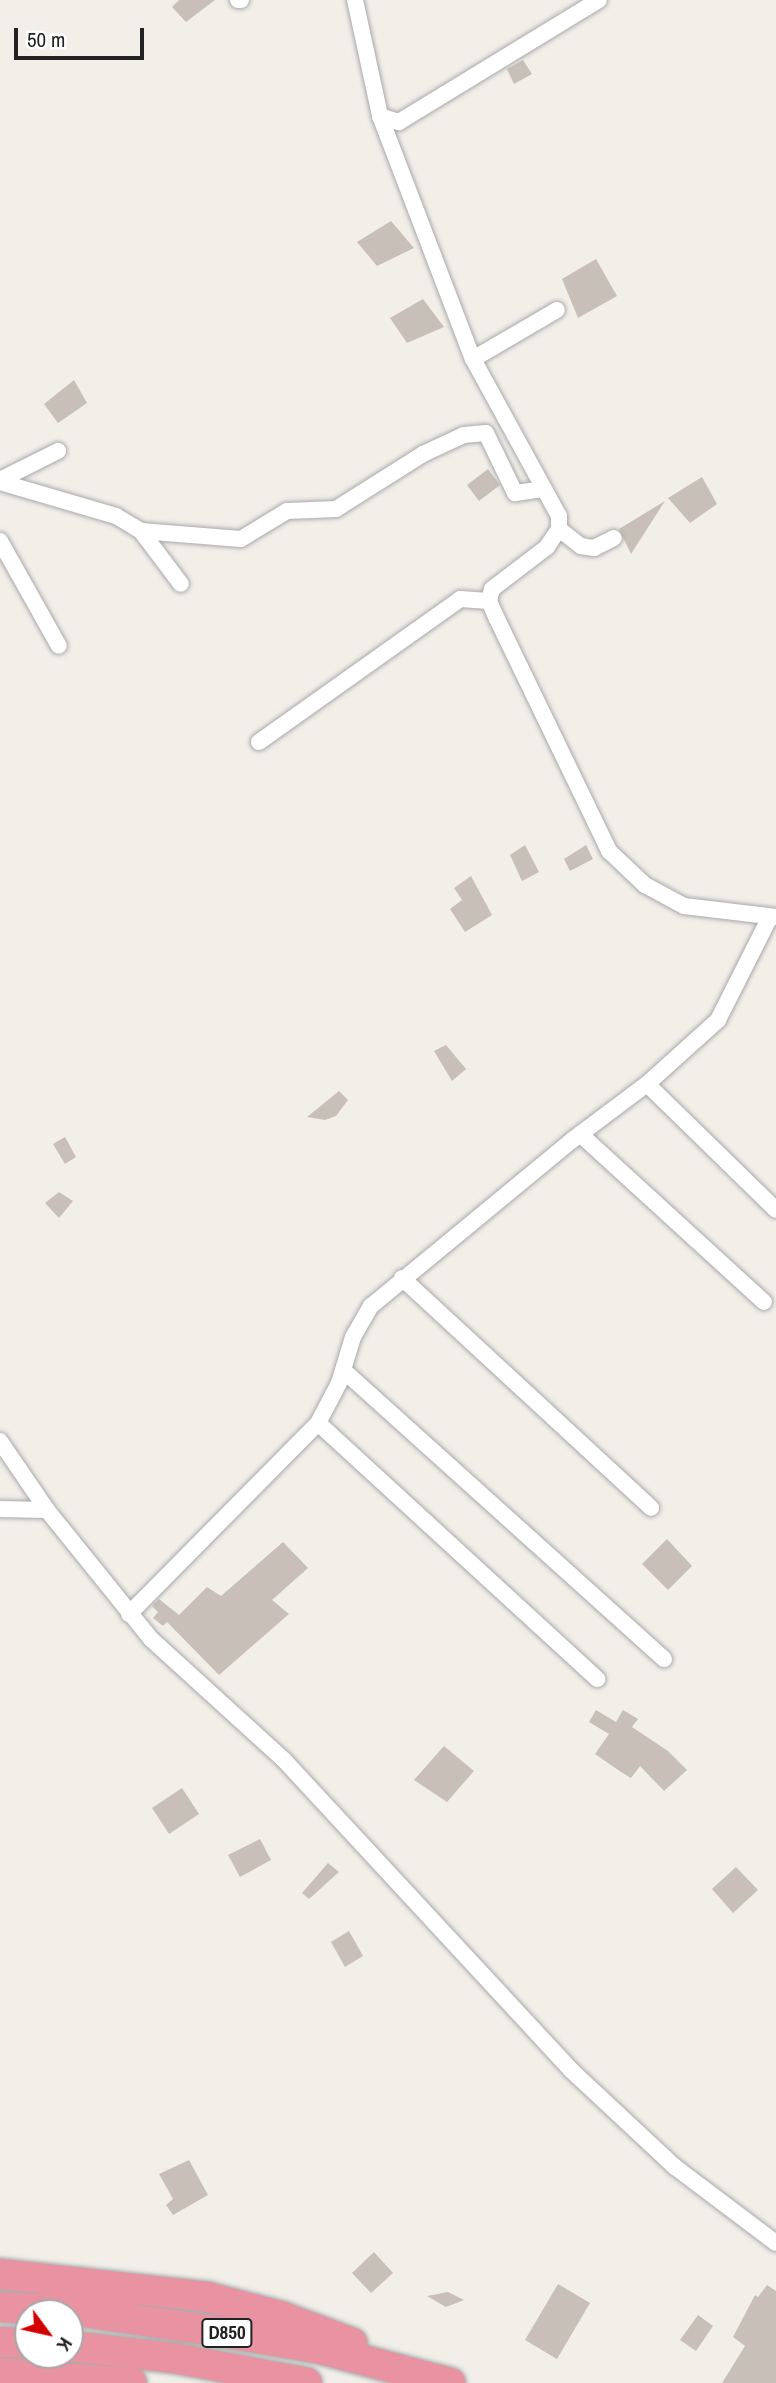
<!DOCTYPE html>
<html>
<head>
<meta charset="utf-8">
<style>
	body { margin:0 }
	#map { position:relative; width:776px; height:2383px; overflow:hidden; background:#f2efe9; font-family:"Archivo Narrow",sans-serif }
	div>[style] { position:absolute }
	.building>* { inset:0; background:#c7bfb8 }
	.roads { filter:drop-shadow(0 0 2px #a9a9a9) drop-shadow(0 0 2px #a9a9a9) }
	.street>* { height:16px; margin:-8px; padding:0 8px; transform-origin:8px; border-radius:8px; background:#fff }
	.highway>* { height:30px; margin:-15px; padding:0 15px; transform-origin:15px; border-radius:15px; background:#e892a2 }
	span { translate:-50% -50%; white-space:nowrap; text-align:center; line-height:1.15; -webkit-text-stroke:5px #fff; paint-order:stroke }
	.shield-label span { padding:2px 5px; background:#fff; border:2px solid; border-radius:5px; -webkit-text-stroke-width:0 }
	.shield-label { font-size:19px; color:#222; font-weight:700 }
	.north { position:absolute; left:14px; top:2299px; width:70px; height:70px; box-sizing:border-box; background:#fff; border:2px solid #a7a7a7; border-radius:50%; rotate:123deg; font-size:19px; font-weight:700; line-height:28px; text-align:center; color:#222 }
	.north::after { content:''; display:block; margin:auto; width:24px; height:32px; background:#d40000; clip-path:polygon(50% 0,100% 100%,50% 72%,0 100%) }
	.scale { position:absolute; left:14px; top:28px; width:130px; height:32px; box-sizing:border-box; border:4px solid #222; border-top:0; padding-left:9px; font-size:21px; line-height:24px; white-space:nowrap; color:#222; -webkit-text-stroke:5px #fff; paint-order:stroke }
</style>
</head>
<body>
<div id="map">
	<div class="building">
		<i style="clip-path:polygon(179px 0,215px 0,186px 22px,172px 7px)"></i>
		<i style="clip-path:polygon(523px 60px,532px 74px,514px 84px,507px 69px)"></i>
		<i style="clip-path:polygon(391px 221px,414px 248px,377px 266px,357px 242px)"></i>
		<i style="clip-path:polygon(596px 259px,617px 296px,578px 318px,562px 279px)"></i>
		<i style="clip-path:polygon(423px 299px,444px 327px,407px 343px,390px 318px)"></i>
		<i style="clip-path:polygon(74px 380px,87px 403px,58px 423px,44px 404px)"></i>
		<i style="clip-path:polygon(488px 469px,500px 485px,479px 501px,467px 485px)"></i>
		<i style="clip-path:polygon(702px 477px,717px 504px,690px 523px,668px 498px)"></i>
		<i style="clip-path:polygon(665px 501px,631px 554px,619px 529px)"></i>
		<i style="clip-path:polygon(525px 845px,539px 872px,522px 881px,510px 855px)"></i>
		<i style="clip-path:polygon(586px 845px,593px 859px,570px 871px,564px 859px)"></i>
		<i style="clip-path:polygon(471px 876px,492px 915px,465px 932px,450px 909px,462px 900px,454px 888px)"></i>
		<i style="clip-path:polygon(446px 1045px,466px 1069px,452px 1081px,434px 1051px)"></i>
		<i style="clip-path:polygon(339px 1091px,348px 1100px,336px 1116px,325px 1120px,307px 1117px)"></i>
		<i style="clip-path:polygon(65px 1137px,76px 1157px,65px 1164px,53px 1144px)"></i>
		<i style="clip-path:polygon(59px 1192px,73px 1201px,59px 1218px,45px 1203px)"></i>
		<i style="clip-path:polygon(667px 1539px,692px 1566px,668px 1590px,642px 1564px)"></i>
		<i style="clip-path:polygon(283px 1542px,308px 1568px,272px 1600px,289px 1614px,219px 1675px,167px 1622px,163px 1626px,153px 1618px,158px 1612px,152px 1606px,159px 1599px,179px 1615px,207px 1587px,221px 1596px)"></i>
		<i style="clip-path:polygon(596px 1710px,616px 1722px,623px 1710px,638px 1719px,632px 1727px,668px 1751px,687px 1770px,664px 1791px,640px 1766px,631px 1778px,621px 1772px,595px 1754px,609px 1734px,589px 1722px)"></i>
		<i style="clip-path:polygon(444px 1746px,474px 1771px,447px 1802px,414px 1780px)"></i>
		<i style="clip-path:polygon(182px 1788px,199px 1814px,169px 1834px,152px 1808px)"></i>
		<i style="clip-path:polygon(260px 1839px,271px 1860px,240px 1877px,228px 1855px)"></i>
		<i style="clip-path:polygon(328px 1863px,339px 1872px,309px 1899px,302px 1893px)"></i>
		<i style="clip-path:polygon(736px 1867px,758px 1890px,733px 1913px,712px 1889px)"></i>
		<i style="clip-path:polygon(349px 1931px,363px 1956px,345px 1967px,331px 1942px)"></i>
		<i style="clip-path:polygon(189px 2160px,208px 2195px,173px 2215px,166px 2205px,173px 2199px,159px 2174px)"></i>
		<i style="clip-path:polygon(374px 2252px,393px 2273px,371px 2293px,352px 2273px)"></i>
		<i style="clip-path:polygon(558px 2284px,590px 2303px,557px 2359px,525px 2340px)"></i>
		<i style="clip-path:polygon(767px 2285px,776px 2291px,776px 2383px,722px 2383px,745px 2346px,733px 2337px,755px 2295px,758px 2297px)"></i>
		<i style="clip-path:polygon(448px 2292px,464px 2300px,446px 2307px,427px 2296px)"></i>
		<i style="clip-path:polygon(698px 2315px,713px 2326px,696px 2351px,680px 2340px)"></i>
	</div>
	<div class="roads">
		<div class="street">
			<i style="left:238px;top:0;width:3px"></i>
			<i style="left:355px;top:0;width:119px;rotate:77.8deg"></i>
			<i style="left:380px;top:116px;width:260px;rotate:69.1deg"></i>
			<i style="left:473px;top:359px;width:179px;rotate:61.3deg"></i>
			<i style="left:559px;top:516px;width:13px;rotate:90deg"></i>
			<i style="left:559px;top:529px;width:22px;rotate:124deg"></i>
			<i style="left:547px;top:547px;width:69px;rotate:142.6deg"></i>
			<i style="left:492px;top:589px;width:12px;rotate:104deg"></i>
			<i style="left:489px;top:601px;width:20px;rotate:66deg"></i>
			<i style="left:497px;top:619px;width:258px;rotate:64.2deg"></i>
			<i style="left:609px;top:851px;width:50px;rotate:43.4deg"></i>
			<i style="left:645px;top:885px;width:44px;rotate:28.3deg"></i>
			<i style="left:684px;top:906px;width:93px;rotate:6.8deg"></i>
			<i style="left:380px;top:116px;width:20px;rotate:18deg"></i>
			<i style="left:399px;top:122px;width:234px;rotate:-31.4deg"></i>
			<i style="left:473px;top:359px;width:97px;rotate:-30.3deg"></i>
			<i style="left:0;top:480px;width:65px;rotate:-26.6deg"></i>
			<i style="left:0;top:482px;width:121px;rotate:16.3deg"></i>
			<i style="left:116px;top:516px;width:29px;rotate:31deg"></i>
			<i style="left:141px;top:531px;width:100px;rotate:4.6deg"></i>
			<i style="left:241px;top:539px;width:54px;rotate:-31.3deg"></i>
			<i style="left:287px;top:511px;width:49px;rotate:-2.3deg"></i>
			<i style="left:336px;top:509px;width:103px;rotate:-32.3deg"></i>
			<i style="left:423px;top:454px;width:45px;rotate:-24.9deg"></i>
			<i style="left:464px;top:435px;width:22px;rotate:-5deg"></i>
			<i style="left:486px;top:433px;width:67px;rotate:64.2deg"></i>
			<i style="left:515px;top:493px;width:28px;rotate:-8deg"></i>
			<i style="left:559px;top:529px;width:28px;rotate:38deg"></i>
			<i style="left:581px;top:546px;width:13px;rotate:9deg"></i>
			<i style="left:594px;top:548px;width:22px;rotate:-27deg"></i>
			<i style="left:141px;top:531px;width:66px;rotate:53deg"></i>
			<i style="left:0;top:541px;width:120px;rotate:60.7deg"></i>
			<i style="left:259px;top:742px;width:247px;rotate:-35.4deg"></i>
			<i style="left:460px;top:599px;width:29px;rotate:4deg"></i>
			<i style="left:647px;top:1084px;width:180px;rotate:44.3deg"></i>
			<i style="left:580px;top:1134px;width:249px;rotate:42.4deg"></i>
			<i style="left:402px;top:1278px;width:339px;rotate:42.7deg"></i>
			<i style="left:343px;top:1370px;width:432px;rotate:42deg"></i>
			<i style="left:318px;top:1423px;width:379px;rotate:42.5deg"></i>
			<i style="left:0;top:1441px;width:83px;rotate:55.7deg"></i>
			<i style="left:47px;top:1510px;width:166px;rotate:51.1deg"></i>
			<i style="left:151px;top:1639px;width:180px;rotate:42.3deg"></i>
			<i style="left:284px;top:1760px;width:422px;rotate:47.2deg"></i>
			<i style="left:571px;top:2070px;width:142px;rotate:43deg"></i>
			<i style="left:675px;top:2167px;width:126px;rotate:37deg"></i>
			<i style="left:0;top:1509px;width:47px;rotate:1.2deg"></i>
			<i style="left:129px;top:1614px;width:269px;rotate:-45.3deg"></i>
			<i style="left:318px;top:1423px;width:45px;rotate:-62.3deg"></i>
			<i style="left:339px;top:1383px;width:48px;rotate:-73.1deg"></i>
			<i style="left:353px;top:1337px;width:36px;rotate:-60deg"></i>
			<i style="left:371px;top:1306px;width:259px;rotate:-39.5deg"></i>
			<i style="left:571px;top:1141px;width:95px;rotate:-36.9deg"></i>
			<i style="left:647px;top:1084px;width:96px;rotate:-42deg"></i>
			<i style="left:718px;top:1020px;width:115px;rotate:-63.2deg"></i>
		</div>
		<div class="highway">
			<i style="left:0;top:2274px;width:208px;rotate:6.3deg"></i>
			<i style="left:207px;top:2297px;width:79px;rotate:14.7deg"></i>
			<i style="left:283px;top:2317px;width:74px;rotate:20.6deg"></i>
			<i style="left:0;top:2307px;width:76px;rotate:3deg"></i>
			<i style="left:76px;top:2311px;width:128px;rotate:8.1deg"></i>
			<i style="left:203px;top:2329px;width:116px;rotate:9.5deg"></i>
			<i style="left:317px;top:2348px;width:138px;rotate:14.7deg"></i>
			<i style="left:0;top:2342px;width:28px;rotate:2deg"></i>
			<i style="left:70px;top:2346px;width:105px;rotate:6.6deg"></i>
			<i style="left:174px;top:2358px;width:135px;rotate:10.6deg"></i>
			<i style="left:0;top:2373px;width:132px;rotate:4.3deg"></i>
		</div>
	</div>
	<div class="shield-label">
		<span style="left:227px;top:2333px">D850</span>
	</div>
	<div class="north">K</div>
	<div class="scale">50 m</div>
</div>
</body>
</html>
